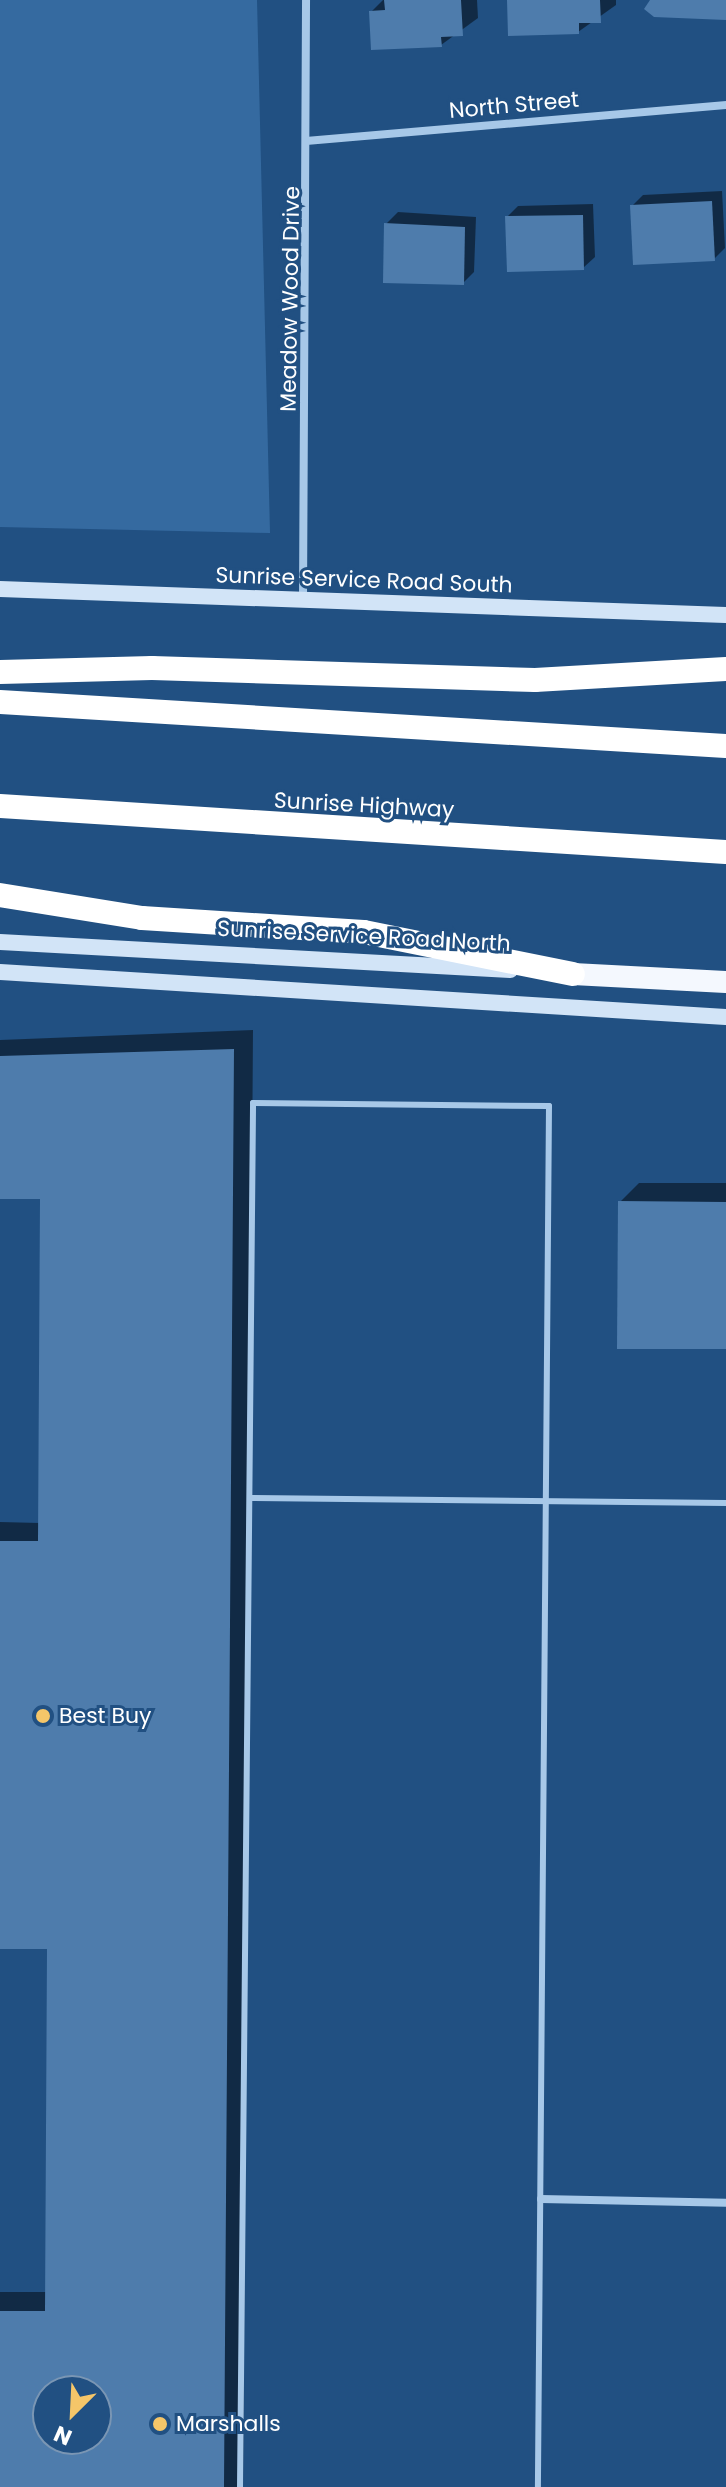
<!DOCTYPE html>
<html>
<head>
<meta charset="utf-8">
<style>
	body { margin:0 }
	#map { position:relative; width:726px; height:2487px; overflow:hidden; background:#215082; font-family:Poppins,sans-serif }
	div>[style] { position:absolute }
	.green>* { inset:0; background:#356aa0 }
	.shadow>* { inset:0; background:#0007 }
	.building>* { inset:0; background:#4e7cac }
	.service>* { height:6px; margin:-3px; padding:0 3px; transform-origin:3px; border-radius:3px; background:#a7c8e8 }
	.minor>* { height:8px; margin:-4px; padding:0 4px; transform-origin:4px; border-radius:4px; background:#a7c8e8 }
	.secondary>* { height:16px; margin:-8px; padding:0 8px; transform-origin:8px; border-radius:8px; background:#d2e4f7 }
	.trunk>* { height:22px; margin:-11px; padding:0 11px; transform-origin:11px; border-radius:11px; background:#f4f8fe }
	.motorway>* { height:24px; margin:-12px; padding:0 12px; transform-origin:12px; border-radius:12px; background:#fff }
	.dots>* { width:22px; height:22px; translate:-50% -50%; box-sizing:border-box; border:4px solid #215082; border-radius:50% }
	span { translate:-50% -50%; white-space:nowrap; text-align:center; line-height:1.15; -webkit-text-stroke:6px #215082; paint-order:stroke }
	.street-label { font-size:22px; color:#fff }
	.poi-label { font-size:22px; color:#fff }
	.left { translate:0 -50%; text-align:left }
	.north { position:absolute; left:32px; top:2375px; width:80px; height:80px; box-sizing:border-box; background:#215082; border:2px solid #7a96b4; border-radius:50%; rotate:204deg; font-size:22px; font-weight:700; line-height:32px; text-align:center; color:#fff }
	.north::after { content:''; display:block; margin:auto; width:28px; height:36px; background:#f5c669; clip-path:polygon(50% 0,100% 100%,50% 72%,0 100%) }
</style>
</head>
<body>
<div id="map">
	<div class="green">
		<i style="clip-path:polygon(0 0,257px 0,270px 533px,0 527px)"></i>
	</div>
	<div class="shadow">
		<i style="clip-path:polygon(383px 0,477px 0,478px 18px,441px 45px,371px 12px)"></i>
		<i style="clip-path:polygon(509px 0,616px 0,616px 5px,578px 32px)"></i>
		<i style="clip-path:polygon(722px 191px,725px 248px,714px 259px,632px 206px,643px 195px)"></i>
		<i style="clip-path:polygon(593px 204px,595px 257px,583px 268px,507px 217px,518px 206px)"></i>
		<i style="clip-path:polygon(398px 212px,476px 217px,474px 272px,463px 283px,386px 224px)"></i>
		<i style="clip-path:polygon(evenodd,253px 1030px,243px 2487px,0 2487px,0 2292px,47px 2292px,49px 1947px,0 1947px,0 1522px,40px 1523px,42px 1197px,0 1197px,0 1040px,253px 1030px,48px 2391px,96px 2391px,96px 2439px,48px 2439px,48px 2391px)"></i>
		<i style="clip-path:polygon(639px 1183px,726px 1183px,726px 1347px,620px 1202px)"></i>
	</div>
	<div class="building">
		<i style="clip-path:polygon(384px 0,461px 0,463px 36px,441px 37px,442px 47px,371px 50px,369px 11px,385px 10px)"></i>
		<i style="clip-path:polygon(507px 0,600px 0,601px 23px,579px 23px,579px 34px,508px 36px)"></i>
		<i style="clip-path:polygon(650px 0,726px 0,726px 20px,654px 17px,644px 9px)"></i>
		<i style="clip-path:polygon(712px 201px,715px 261px,633px 265px,630px 205px)"></i>
		<i style="clip-path:polygon(583px 215px,584px 270px,507px 272px,505px 216px)"></i>
		<i style="clip-path:polygon(384px 223px,465px 227px,464px 285px,383px 283px)"></i>
		<i style="clip-path:polygon(evenodd,234px 1049px,224px 2487px,0 2487px,0 2311px,45px 2311px,47px 1949px,0 1949px,0 1541px,38px 1541px,40px 1199px,0 1199px,0 1056px,234px 1049px,48px 2391px,96px 2391px,96px 2439px,48px 2439px,48px 2391px)"></i>
		<i style="clip-path:polygon(618px 1201px,726px 1202px,726px 1349px,617px 1349px)"></i>
	</div>
	<div class="service">
		<i style="left:252px;top:1498px;width:474px;rotate:0.6deg"></i>
		<i style="left:240px;top:2487px;width:1384px;rotate:-89.46deg"></i>
		<i style="left:253px;top:1103px;width:296px;rotate:0.6deg"></i>
		<i style="left:549px;top:1106px;width:1381px;rotate:90.46deg"></i>
	</div>
	<div class="minor">
		<i style="left:306px;top:141px;width:422px;rotate:-4.9deg"></i>
		<i style="left:303px;top:599px;width:599px;rotate:-89.71deg"></i>
		<i style="left:541px;top:2199px;width:185px;rotate:1.2deg"></i>
	</div>
	<div class="secondary">
		<i style="left:0;top:589px;width:726px;rotate:2.05deg"></i>
		<i style="left:0;top:942px;width:511px;rotate:3.14deg"></i>
		<i style="left:0;top:972px;width:727px;rotate:3.55deg"></i>
	</div>
	<div class="trunk">
		<i style="left:573px;top:974px;width:153px;rotate:3deg"></i>
	</div>
	<div class="motorway">
		<i style="left:0;top:672px;width:152px;rotate:-1.5deg"></i>
		<i style="left:152px;top:668px;width:383px;rotate:1.8deg"></i>
		<i style="left:535px;top:680px;width:191px;rotate:-3.3deg"></i>
		<i style="left:0;top:702px;width:727px;rotate:3.47deg"></i>
		<i style="left:0;top:806px;width:727px;rotate:3.63deg"></i>
		<i style="left:0;top:895px;width:144px;rotate:9.2deg"></i>
		<i style="left:142px;top:918px;width:222px;rotate:3.6deg"></i>
		<i style="left:364px;top:932px;width:213px;rotate:11.4deg"></i>
	</div>
	<div class="dots">
		<i style="left:43px;top:1716px;background:#f5c669"></i>
		<i style="left:160px;top:2424px;background:#f5c669"></i>
	</div>
	<div class="street-label">
		<span style="left:514px;top:105px;rotate:-5deg">North Street</span>
		<span style="left:290px;top:299px;rotate:-89deg">Meadow Wood Drive</span>
		<span style="left:364px;top:580px;rotate:2deg">Sunrise Service Road South</span>
		<span style="left:364px;top:805px;rotate:3deg">Sunrise Highway</span>
		<span style="left:364px;top:936px;rotate:3deg">Sunrise Service Road North</span>
	</div>
	<div class="poi-label">
		<span class="left" style="left:59px;top:1716px">Best Buy</span>
		<span class="left" style="left:176px;top:2424px">Marshalls</span>
	</div>
	<div class="north">N</div>
</div>
</body>
</html>
